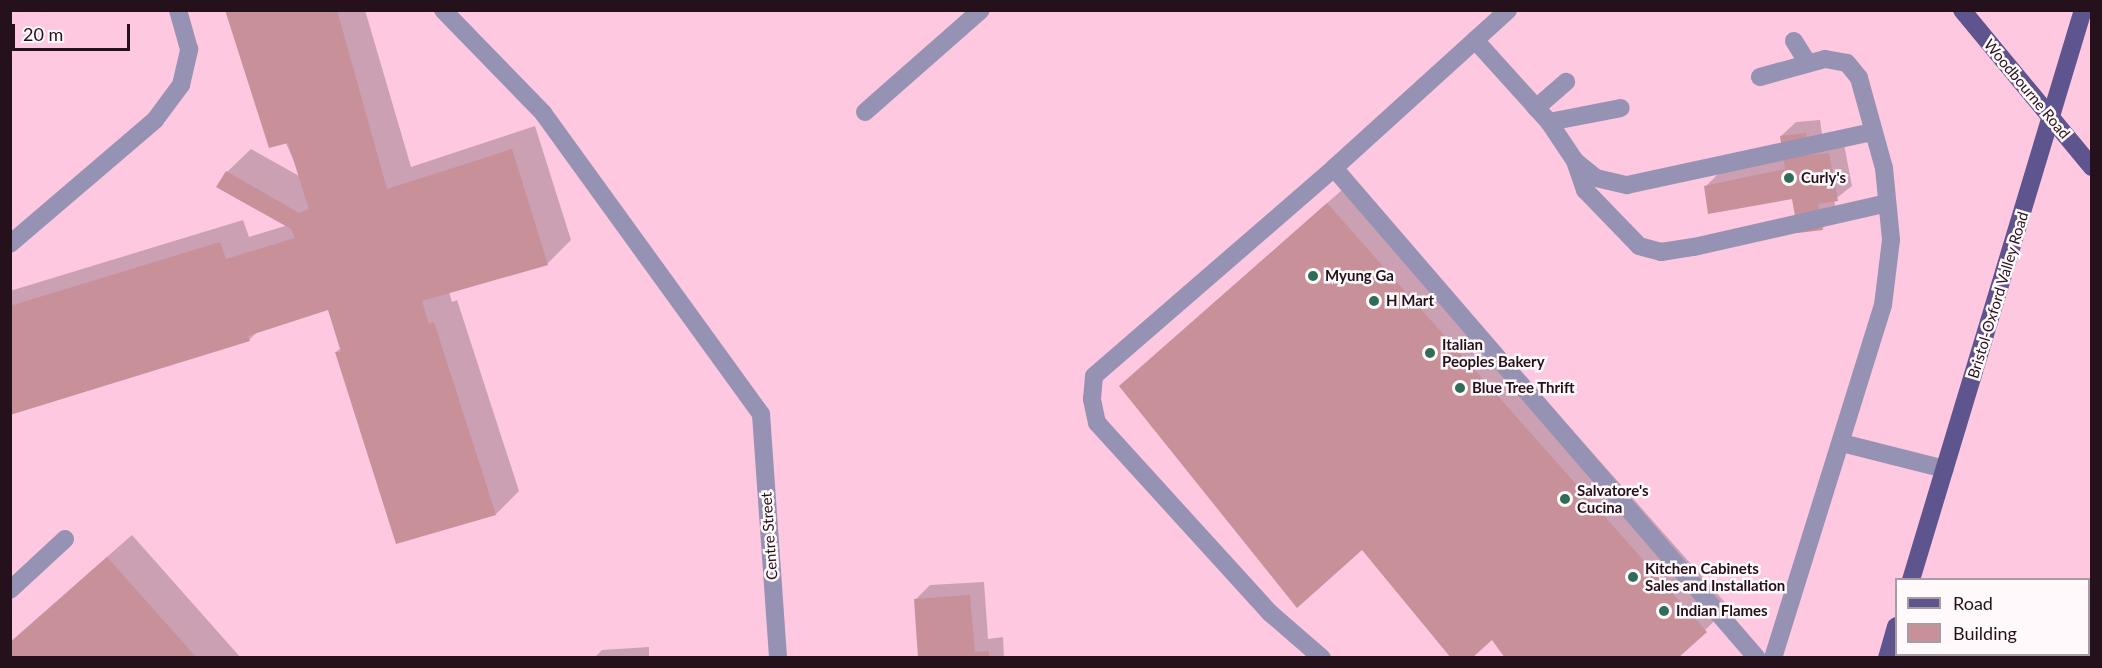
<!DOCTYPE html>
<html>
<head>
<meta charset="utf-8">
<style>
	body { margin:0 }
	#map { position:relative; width:2102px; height:668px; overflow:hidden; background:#fec8e0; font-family:Lato,sans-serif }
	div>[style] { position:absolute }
	.shadow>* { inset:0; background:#0003 }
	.building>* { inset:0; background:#c89098 }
	.minor>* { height:18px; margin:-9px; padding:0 9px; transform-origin:9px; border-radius:9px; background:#9592b3 }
	.major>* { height:18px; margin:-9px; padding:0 9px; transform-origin:9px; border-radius:9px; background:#5e558f }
	.dots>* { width:16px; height:16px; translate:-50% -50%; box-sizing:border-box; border:3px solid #fff9fb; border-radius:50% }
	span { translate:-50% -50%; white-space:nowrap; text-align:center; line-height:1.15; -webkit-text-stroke:5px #fff9fb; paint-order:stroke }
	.street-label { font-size:15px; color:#24111b }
	.poi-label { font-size:15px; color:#24111b; font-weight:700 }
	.left { translate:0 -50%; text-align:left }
	.frame { position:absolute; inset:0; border:12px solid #24111b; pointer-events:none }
	.legend { position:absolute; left:1895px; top:578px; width:195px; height:78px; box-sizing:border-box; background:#fff9fb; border:2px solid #a79ca1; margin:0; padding:8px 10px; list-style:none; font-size:18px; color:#24111b }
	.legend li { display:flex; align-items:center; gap:12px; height:30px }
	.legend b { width:30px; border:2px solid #a79ca1 }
	.scale { position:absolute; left:12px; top:24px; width:118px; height:27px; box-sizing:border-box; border:3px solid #24111b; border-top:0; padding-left:8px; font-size:18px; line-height:21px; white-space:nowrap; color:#24111b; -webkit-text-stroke:4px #fff9fb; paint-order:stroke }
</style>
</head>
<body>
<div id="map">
	<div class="shadow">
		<i style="clip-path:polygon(227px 10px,365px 10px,411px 167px,535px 126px,571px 240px,547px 264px,449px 292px,452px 302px,457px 300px,519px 491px,496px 514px,336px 352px,341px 348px,329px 309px,258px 331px,249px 340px,10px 414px,10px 291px,243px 220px,249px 237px,288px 225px,227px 172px,251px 149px,301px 177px)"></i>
		<i style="clip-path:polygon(1820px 120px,1823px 141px,1843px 139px,1852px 186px,1834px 200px,1837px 214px,1823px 228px,1793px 198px,1705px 187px,1720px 172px,1785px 159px,1781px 136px,1796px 122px)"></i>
		<i style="clip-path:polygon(1352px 181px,1729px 607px,1676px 658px,1493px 637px,1121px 386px)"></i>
		<i style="clip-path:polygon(132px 535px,241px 658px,10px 658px,10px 642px)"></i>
		<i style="clip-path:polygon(984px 582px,988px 639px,1003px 637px,1004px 658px,920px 658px,916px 599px,930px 585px)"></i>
		<i style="clip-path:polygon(649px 647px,649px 658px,594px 658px,602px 650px)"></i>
	</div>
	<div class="building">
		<i style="clip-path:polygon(225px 10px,337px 10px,387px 189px,512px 149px,548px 265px,422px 301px,429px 324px,434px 322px,496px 515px,396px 544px,335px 352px,341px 352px,328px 310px,248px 336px,250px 341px,10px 415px,10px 306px,220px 242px,226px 259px,295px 238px,291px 229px,216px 187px,226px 171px,299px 213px,309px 209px,288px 143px,269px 148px)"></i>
		<i style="clip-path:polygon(1806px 133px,1809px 155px,1829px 153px,1838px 201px,1818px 204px,1823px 230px,1798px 233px,1792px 199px,1708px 214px,1704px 186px,1785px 169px,1780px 136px)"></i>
		<i style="clip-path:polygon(1327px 203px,1707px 632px,1678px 658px,1505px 658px,1492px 640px,1472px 658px,1451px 658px,1362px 550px,1297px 608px,1119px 386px)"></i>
		<i style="clip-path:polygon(107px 557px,197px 658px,10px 658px,10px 643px)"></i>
		<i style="clip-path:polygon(970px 595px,975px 652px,989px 651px,989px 658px,918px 658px,914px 599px)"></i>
	</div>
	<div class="minor">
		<i style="left:443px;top:10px;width:144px;rotate:45.8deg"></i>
		<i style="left:543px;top:113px;width:372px;rotate:54.1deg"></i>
		<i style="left:761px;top:414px;width:245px;rotate:86deg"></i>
		<i style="left:1475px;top:40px;width:110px;rotate:47.9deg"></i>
		<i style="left:1549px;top:122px;width:47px;rotate:56.3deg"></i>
		<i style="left:1575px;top:161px;width:31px;rotate:71deg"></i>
		<i style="left:1585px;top:190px;width:78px;rotate:46deg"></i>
		<i style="left:1639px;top:246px;width:23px;rotate:15deg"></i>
		<i style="left:1661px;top:252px;width:33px;rotate:-9deg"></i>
		<i style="left:1694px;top:247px;width:198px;rotate:-12.8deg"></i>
		<i style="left:1794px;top:41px;width:26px;rotate:58deg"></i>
		<i style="left:1760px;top:77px;width:67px;rotate:-15.5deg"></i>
		<i style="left:1825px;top:59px;width:22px;rotate:10deg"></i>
		<i style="left:1847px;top:63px;width:19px;rotate:51deg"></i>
		<i style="left:1859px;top:78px;width:93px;rotate:74.5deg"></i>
		<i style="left:1884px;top:168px;width:72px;rotate:84.4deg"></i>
		<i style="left:1891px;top:240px;width:65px;rotate:97deg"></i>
		<i style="left:1883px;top:305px;width:370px;rotate:107.3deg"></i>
		<i style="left:1536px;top:108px;width:40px;rotate:-41deg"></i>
		<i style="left:865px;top:112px;width:154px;rotate:-41.3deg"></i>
		<i style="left:1549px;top:122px;width:73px;rotate:-11deg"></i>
		<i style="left:1575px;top:161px;width:27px;rotate:39deg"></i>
		<i style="left:1596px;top:178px;width:32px;rotate:13deg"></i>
		<i style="left:1627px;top:185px;width:252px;rotate:-12.2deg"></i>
		<i style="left:1334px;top:168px;width:235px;rotate:-42.2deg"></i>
		<i style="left:10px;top:244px;width:191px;rotate:-40.5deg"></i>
		<i style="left:155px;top:120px;width:44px;rotate:-53.4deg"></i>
		<i style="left:181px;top:85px;width:37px;rotate:-77deg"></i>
		<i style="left:189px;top:49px;width:41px;rotate:-105.8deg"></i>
		<i style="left:1842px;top:443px;width:106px;rotate:14.2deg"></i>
		<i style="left:10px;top:590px;width:75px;rotate:-42.8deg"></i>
		<i style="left:1322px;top:658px;width:69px;rotate:-139.1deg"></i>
		<i style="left:1270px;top:613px;width:257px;rotate:-132.3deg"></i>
		<i style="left:1097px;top:423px;width:25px;rotate:-102deg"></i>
		<i style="left:1092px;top:399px;width:23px;rotate:-85deg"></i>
		<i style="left:1094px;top:376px;width:318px;rotate:-40.9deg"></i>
		<i style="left:1334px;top:168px;width:647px;rotate:49.2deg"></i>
	</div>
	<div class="major">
		<i style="left:1962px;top:10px;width:204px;rotate:50.4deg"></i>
		<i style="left:1911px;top:580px;width:595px;rotate:-73.21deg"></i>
		<i style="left:1887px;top:658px;width:33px;rotate:-74deg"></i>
	</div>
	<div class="dots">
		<i style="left:1789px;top:178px;background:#2f6d59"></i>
		<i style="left:1313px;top:276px;background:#2f6d59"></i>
		<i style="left:1374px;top:301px;background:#2f6d59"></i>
		<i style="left:1430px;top:353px;background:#2f6d59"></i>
		<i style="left:1460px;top:388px;background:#2f6d59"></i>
		<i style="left:1565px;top:499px;background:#2f6d59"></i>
		<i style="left:1633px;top:577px;background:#2f6d59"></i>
		<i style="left:1664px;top:611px;background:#2f6d59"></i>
	</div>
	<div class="street-label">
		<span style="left:2027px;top:89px;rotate:50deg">Woodbourne Road</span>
		<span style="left:1998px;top:295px;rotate:-73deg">Bristol-Oxford Valley Road</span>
		<span style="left:769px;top:536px;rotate:-94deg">Centre Street</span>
	</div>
	<div class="poi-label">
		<span class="left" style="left:1801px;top:178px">Curly's</span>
		<span class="left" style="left:1325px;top:276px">Myung Ga</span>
		<span class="left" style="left:1386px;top:301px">H Mart</span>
		<span class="left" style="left:1442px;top:353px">Italian<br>Peoples Bakery</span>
		<span class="left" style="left:1472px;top:388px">Blue Tree Thrift</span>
		<span class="left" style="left:1577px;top:499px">Salvatore's<br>Cucina</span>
		<span class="left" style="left:1645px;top:577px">Kitchen Cabinets<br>Sales and Installation</span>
		<span class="left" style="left:1676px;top:611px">Indian Flames</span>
	</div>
	<div class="frame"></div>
	<ul class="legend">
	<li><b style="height:8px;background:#5e558f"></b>Road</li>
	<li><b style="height:16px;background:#c89098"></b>Building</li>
	</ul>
	<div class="scale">20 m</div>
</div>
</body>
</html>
